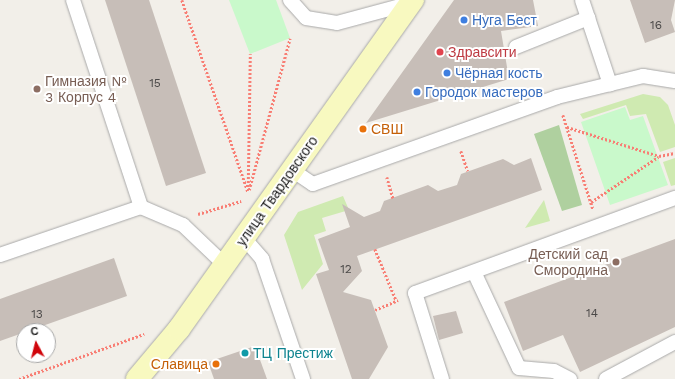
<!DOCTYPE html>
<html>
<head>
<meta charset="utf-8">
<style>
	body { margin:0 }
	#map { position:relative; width:675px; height:379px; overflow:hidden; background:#f2efe9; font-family:"Work Sans",sans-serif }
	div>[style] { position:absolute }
	.grass>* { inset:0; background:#cfeab1 }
	.forest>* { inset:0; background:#afd09f }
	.park>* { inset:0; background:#c9f9cb }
	.building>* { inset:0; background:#c7beb8 }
	.path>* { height:2.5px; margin-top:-1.25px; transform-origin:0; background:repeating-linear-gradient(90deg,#f87e74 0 2px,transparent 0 4px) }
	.roads { filter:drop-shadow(0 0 1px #a9a9a9) drop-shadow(0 0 1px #a9a9a9) }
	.lane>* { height:14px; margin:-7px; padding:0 7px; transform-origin:7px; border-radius:7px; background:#fff }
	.secondary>* { height:22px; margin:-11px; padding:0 11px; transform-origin:11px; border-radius:11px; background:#f8f9c0 }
	.dots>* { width:11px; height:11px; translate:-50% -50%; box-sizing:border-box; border:2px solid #fff; border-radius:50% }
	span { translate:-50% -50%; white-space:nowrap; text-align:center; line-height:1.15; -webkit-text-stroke:4px #fff; paint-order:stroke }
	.number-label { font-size:12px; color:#4b4948 }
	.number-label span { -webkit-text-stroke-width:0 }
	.shop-label { font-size:14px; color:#366cbe }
	.left { translate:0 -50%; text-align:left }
	.health-label { font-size:14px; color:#be3a42 }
	.education-label { font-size:14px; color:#785e54 }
	.right { translate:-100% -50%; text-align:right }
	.food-label { font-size:14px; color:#c56008 }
	.street-label { font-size:14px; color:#222 }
	.culture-label { font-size:14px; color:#0d838f }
	.north { position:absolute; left:16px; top:323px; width:40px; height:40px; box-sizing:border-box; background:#fff; border:1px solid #a7a7a7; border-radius:50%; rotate:353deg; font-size:11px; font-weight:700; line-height:16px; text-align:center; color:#222 }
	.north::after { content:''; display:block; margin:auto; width:14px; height:18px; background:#d0040a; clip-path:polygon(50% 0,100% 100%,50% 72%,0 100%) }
</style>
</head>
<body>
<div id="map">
	<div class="grass">
		<i style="clip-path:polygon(643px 94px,660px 97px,668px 105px,675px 125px,675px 147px,660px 152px,646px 114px,630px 116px,626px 105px,583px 119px,580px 114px)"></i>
		<i style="clip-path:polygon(675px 158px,675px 185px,671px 186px,663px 162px)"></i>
		<i style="clip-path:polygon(343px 196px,349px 210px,322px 218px,326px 231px,314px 235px,323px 264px,302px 290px,284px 235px,298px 212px)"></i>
		<i style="clip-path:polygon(544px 200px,550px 221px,525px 228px)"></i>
	</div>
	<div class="forest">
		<i style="clip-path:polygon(559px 125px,582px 205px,562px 211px,534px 134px)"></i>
	</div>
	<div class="park">
		<i style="clip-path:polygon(229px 0,276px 0,290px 38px,250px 54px)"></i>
		<i style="clip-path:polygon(625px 107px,630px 120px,643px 116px,668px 185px,610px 205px,581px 122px)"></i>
	</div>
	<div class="building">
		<i style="clip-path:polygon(105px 0,149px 0,206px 173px,166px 186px)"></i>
		<i style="clip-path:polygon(454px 0,533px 0,538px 26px,501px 31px,509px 79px,366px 123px)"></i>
		<i style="clip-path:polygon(630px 0,675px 0,671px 20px,675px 32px,645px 43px)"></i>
		<i style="clip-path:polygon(531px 158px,542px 190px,357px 256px,362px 271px,343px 292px,371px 300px,388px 347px,369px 379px,352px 379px,316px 274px,329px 270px,318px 239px,350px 227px,342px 204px,364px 217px,380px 211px,384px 201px,428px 185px,438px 191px,457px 185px,461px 174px,503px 159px,514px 165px)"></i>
		<i style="clip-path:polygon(675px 239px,675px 327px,580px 372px,563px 335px,523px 351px,504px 302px)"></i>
		<i style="clip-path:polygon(114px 258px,127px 296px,0 341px,0 299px)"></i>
		<i style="clip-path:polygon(456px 311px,463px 333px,439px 340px,433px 316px)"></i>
		<i style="clip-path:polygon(255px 346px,267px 379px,214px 379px,208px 362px)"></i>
	</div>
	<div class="path">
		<i style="left:182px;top:0;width:203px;rotate:71deg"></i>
		<i style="left:563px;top:115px;width:99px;rotate:72.3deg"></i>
		<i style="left:567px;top:127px;width:96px;rotate:17.5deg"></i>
		<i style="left:659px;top:156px;width:16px;rotate:-11deg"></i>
		<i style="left:461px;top:151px;width:21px;rotate:71deg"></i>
		<i style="left:387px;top:177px;width:22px;rotate:74deg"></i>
		<i style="left:248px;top:187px;width:133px;rotate:-89.1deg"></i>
		<i style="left:249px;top:190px;width:157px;rotate:-74.9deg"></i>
		<i style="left:591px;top:202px;width:81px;rotate:-33.9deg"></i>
		<i style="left:198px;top:214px;width:45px;rotate:-16.8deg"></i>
		<i style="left:375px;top:249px;width:55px;rotate:67.6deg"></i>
		<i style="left:375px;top:310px;width:25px;rotate:-23deg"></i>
		<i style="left:19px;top:379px;width:133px;rotate:-19.8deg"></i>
	</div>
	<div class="roads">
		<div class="lane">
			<i style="left:73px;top:0;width:218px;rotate:71.8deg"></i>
			<i style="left:290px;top:0;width:24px;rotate:48deg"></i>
			<i style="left:306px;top:18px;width:31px;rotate:9deg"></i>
			<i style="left:337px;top:23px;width:77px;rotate:-15.1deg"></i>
			<i style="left:582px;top:0;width:89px;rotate:71.6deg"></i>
			<i style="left:516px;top:47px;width:78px;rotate:-21.9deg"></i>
			<i style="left:292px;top:170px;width:25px;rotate:34deg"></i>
			<i style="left:313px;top:184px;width:259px;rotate:-19.6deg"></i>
			<i style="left:557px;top:97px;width:89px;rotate:-13.7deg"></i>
			<i style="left:643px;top:76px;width:32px;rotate:9deg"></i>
			<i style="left:244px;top:238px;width:28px;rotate:49deg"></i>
			<i style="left:262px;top:259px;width:127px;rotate:71.1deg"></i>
			<i style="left:0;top:255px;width:149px;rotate:-18.8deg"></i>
			<i style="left:141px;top:207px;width:46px;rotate:23.2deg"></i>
			<i style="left:183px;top:225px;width:58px;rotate:43.6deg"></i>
			<i style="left:474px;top:272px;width:106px;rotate:64.9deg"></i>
			<i style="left:519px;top:368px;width:35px;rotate:5deg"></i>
			<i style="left:554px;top:371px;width:18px;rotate:27deg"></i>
			<i style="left:442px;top:379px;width:90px;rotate:-107.4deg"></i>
			<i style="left:415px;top:293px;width:277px;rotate:-20.1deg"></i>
			<i style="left:606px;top:379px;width:78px;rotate:-28.2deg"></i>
		</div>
		<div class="secondary">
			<i style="left:137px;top:379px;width:65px;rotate:-50deg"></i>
			<i style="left:179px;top:329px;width:404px;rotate:-54.6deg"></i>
		</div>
	</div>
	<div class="dots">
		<i style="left:464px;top:20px;background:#3f7fe0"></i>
		<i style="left:440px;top:52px;background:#e0444e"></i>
		<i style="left:447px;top:73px;background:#3f7fe0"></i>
		<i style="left:37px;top:89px;background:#8d6e63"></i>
		<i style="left:417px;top:92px;background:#3f7fe0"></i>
		<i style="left:363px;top:129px;background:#e8710a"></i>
		<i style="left:616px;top:262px;background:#8d6e63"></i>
		<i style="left:245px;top:353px;background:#0f9aa8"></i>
		<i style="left:216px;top:364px;background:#e8710a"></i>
	</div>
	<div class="number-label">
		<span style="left:656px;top:26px">16</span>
		<span style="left:155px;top:84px">15</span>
		<span style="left:346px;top:270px">12</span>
		<span style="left:592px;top:314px">14</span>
		<span style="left:37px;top:315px">13</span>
	</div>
	<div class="shop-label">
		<span class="left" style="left:472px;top:20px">Нуга Бест</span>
		<span class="left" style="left:455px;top:73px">Чёрная кость</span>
		<span class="left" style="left:425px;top:92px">Городок мастеров</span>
	</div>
	<div class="health-label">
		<span class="left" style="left:448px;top:52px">Здравсити</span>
	</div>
	<div class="education-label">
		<span class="left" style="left:45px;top:89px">Гимназия №<br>3 Корпус 4</span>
		<span class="right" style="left:608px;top:262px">Детский сад<br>Смородина</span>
	</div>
	<div class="food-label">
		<span class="left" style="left:371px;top:129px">СВШ</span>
		<span class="right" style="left:208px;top:364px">Славица</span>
	</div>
	<div class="street-label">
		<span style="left:277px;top:191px;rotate:-55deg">улица Твардовского</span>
	</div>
	<div class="culture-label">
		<span class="left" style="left:253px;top:353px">ТЦ Престиж</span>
	</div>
	<div class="north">С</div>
</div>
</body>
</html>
